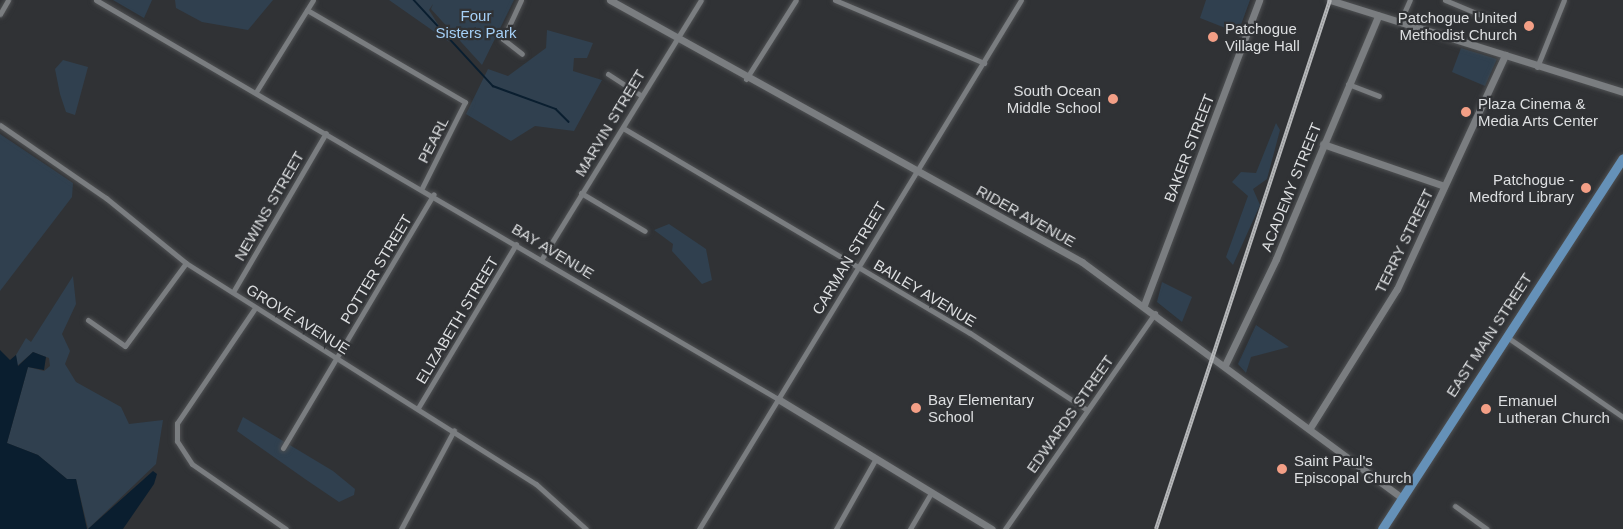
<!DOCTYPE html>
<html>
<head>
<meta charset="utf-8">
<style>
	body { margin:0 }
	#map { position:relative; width:1623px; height:529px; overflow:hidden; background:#303235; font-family:Arial,sans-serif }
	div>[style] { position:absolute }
	.green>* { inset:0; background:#30404f }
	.water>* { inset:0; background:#0a1e2f }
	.stream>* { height:1.5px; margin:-0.75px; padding:0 0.75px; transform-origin:0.75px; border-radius:0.75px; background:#0a1e2f }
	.roads { filter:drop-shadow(0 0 2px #4f5153) drop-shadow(0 0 2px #4f5153) }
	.minor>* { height:5px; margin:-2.5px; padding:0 2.5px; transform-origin:2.5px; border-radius:2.5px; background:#7a7d80 }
	.tertiary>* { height:7px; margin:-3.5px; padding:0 3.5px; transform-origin:3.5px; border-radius:3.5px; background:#7a7d80 }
	.primary>* { height:9px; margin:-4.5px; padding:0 4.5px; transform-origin:4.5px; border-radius:4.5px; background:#6591b8 }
	.rail>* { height:4px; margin-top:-2px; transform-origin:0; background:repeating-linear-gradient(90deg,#303235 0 4.5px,#b4b6b8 0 9px); box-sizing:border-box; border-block:2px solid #b4b6b8 }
	.dots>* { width:16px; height:16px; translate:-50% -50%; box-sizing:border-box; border:3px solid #303235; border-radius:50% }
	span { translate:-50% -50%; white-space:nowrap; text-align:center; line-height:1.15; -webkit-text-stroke:4.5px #303235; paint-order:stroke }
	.park-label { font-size:15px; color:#a5d0f7 }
	.poi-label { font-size:15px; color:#dddfe1 }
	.right { translate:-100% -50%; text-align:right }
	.left { translate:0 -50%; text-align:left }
	.street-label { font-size:15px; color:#dddfe1 }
</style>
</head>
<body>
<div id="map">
	<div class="green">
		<i style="clip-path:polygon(113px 0,152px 0,144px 18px)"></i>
		<i style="clip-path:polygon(175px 0,273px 0,248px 30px,202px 22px,176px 8px)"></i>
		<i style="clip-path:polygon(389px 0,514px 0,482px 65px,431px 9px,433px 4px,429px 10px,449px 42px)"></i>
		<i style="clip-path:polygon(1206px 0,1250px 0,1238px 33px,1200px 18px)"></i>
		<i style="clip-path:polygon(547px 30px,593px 43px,587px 58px,574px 58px,573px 71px,602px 80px,574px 131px,535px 126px,511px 141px,466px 114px,488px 69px,508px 76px,546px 48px)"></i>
		<i style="clip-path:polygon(1461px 48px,1497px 59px,1485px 86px,1452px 72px)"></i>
		<i style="clip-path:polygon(63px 60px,88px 67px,75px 115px,66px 112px,60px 94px,55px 69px)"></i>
		<i style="clip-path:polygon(1276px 123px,1280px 130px,1267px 179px,1253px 189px,1260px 205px,1233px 265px,1226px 257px,1248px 196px,1232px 182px,1241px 172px,1256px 173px)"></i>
		<i style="clip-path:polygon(0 134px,73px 183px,72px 197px,0 291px)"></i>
		<i style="clip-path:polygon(669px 224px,706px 249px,712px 280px,702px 284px,672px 251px,673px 244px,654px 230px)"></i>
		<i style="clip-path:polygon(73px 276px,76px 304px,62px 334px,70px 351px,65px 364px,76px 382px,121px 407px,129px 424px,163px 420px,156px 464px,88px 529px,76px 479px,67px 479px,38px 455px,7px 443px,28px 367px,44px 371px,50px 366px,49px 358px,33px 352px,17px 366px,16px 355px,26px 338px,31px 342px)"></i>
		<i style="clip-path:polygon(1162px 282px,1192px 297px,1182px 322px,1157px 302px)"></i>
		<i style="clip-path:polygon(1256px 325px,1289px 347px,1251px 357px,1246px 373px,1238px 364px)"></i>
		<i style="clip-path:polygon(243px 417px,333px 471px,355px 489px,354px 495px,339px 502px,305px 479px,237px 431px)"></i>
	</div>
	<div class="water">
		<i style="clip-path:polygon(0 350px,10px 360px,16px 355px,18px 366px,33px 352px,46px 357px,44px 370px,28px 367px,7px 443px,38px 455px,67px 479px,76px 479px,87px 529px,0 529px)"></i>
		<i style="clip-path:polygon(153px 471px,157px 474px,154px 484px,123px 529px,88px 529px)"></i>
	</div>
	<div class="stream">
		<i style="left:414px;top:0;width:117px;rotate:47.4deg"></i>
		<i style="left:493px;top:86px;width:67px;rotate:20.1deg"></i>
		<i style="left:556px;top:109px;width:18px;rotate:45deg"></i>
	</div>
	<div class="roads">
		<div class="minor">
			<i style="left:96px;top:0;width:790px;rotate:30.33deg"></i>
			<i style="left:521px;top:0;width:43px;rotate:114.8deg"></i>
			<i style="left:503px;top:39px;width:24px;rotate:38deg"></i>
			<i style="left:835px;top:0;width:162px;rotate:22.9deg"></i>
			<i style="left:1445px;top:0;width:52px;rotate:22.6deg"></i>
			<i style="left:307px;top:10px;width:183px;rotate:30.2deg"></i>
			<i style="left:465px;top:102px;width:96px;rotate:116.6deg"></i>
			<i style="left:0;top:14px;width:16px;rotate:-60deg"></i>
			<i style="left:1400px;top:22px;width:24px;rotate:-66deg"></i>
			<i style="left:1537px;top:67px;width:72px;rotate:-68.1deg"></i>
			<i style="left:608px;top:74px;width:40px;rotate:32.9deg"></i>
			<i style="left:746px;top:79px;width:93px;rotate:-57.7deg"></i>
			<i style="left:1348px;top:84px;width:33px;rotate:21deg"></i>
			<i style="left:256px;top:92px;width:108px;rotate:-58.2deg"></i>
			<i style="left:0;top:125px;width:129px;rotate:34.6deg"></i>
			<i style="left:106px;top:198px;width:103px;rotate:39.1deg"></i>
			<i style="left:186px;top:263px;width:414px;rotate:32.3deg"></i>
			<i style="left:536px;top:484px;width:67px;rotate:42deg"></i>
			<i style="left:623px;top:128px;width:403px;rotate:30.6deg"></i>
			<i style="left:970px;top:333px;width:140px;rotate:33.3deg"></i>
			<i style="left:581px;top:193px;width:74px;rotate:30.7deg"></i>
			<i style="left:541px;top:260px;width:305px;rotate:-58.4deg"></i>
			<i style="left:233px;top:292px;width:184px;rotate:-59.7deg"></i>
			<i style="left:255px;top:308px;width:139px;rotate:124.1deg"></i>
			<i style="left:177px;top:423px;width:18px;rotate:90deg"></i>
			<i style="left:177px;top:441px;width:27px;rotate:57deg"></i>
			<i style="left:192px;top:464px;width:114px;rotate:34.7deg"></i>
			<i style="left:88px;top:320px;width:45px;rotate:35.1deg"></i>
			<i style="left:125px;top:346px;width:103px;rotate:-53.7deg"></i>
			<i style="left:1507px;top:337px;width:141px;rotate:34.6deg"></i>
			<i style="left:418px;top:408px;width:191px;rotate:-59.1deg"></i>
			<i style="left:283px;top:448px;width:295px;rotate:-59.3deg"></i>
			<i style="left:1455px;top:506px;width:39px;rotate:36deg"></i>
			<i style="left:401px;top:529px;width:112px;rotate:-61.8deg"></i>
			<i style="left:699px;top:529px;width:619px;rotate:-58.67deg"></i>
			<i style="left:836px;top:529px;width:79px;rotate:-60.5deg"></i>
			<i style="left:910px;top:529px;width:42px;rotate:-59.7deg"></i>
			<i style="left:1005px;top:529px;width:263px;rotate:-55.2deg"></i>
		</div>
		<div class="tertiary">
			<i style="left:610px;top:0;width:540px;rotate:29.03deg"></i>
			<i style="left:1082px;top:262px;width:396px;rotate:36.4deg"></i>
			<i style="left:1330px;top:0;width:307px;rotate:17.4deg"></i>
			<i style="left:1323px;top:144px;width:128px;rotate:19.1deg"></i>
			<i style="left:1144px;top:305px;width:326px;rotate:-69.3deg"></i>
			<i style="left:1225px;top:365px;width:118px;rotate:-64.3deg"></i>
			<i style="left:1276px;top:259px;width:264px;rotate:-67.2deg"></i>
			<i style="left:778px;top:399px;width:250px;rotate:31.3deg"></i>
			<i style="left:1310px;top:428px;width:164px;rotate:-58deg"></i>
			<i style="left:1397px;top:289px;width:258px;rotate:-65.2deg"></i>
		</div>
		<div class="primary">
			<i style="left:1382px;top:529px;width:442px;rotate:-57deg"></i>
		</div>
	</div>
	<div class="rail">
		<i style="left:1156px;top:529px;width:557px;rotate:-71.79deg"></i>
	</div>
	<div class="dots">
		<i style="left:1529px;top:26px;background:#f39f86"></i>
		<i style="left:1213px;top:37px;background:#f39f86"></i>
		<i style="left:1113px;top:99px;background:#f39f86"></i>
		<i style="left:1466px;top:112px;background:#f39f86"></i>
		<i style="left:1586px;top:188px;background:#f39f86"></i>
		<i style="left:916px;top:408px;background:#f39f86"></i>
		<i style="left:1486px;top:409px;background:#f39f86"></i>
		<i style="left:1282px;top:469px;background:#f39f86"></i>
	</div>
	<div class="park-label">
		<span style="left:476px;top:24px">Four<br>Sisters Park</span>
	</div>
	<div class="poi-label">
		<span class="right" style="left:1517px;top:26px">Patchogue United<br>Methodist Church</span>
		<span class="left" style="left:1225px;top:37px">Patchogue<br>Village Hall</span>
		<span class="right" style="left:1101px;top:99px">South Ocean<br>Middle School</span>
		<span class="left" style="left:1478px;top:112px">Plaza Cinema &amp;<br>Media Arts Center</span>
		<span class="right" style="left:1574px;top:188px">Patchogue -<br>Medford Library</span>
		<span class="left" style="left:928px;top:408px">Bay Elementary<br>School</span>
		<span class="left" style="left:1498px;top:409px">Emanuel<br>Lutheran Church</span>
		<span class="left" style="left:1294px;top:469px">Saint Paul's<br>Episcopal Church</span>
	</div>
	<div class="street-label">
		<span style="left:610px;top:123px;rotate:-59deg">MARVIN STREET</span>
		<span style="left:433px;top:140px;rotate:-63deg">PEARL</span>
		<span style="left:1189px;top:148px;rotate:-69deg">BAKER STREET</span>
		<span style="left:1291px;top:187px;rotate:-68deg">ACADEMY STREET</span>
		<span style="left:269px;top:206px;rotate:-60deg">NEWINS STREET</span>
		<span style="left:1026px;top:216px;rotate:29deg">RIDER AVENUE</span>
		<span style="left:1404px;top:241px;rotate:-64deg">TERRY STREET</span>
		<span style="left:553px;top:251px;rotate:31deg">BAY AVENUE</span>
		<span style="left:849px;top:258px;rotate:-59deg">CARMAN STREET</span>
		<span style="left:376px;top:269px;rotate:-59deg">POTTER STREET</span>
		<span style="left:925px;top:293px;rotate:31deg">BAILEY AVENUE</span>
		<span style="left:298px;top:319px;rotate:32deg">GROVE AVENUE</span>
		<span style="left:457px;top:320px;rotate:-59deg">ELIZABETH STREET</span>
		<span style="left:1489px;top:335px;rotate:-57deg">EAST MAIN STREET</span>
		<span style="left:1070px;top:414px;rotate:-55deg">EDWARDS STREET</span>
	</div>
</div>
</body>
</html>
